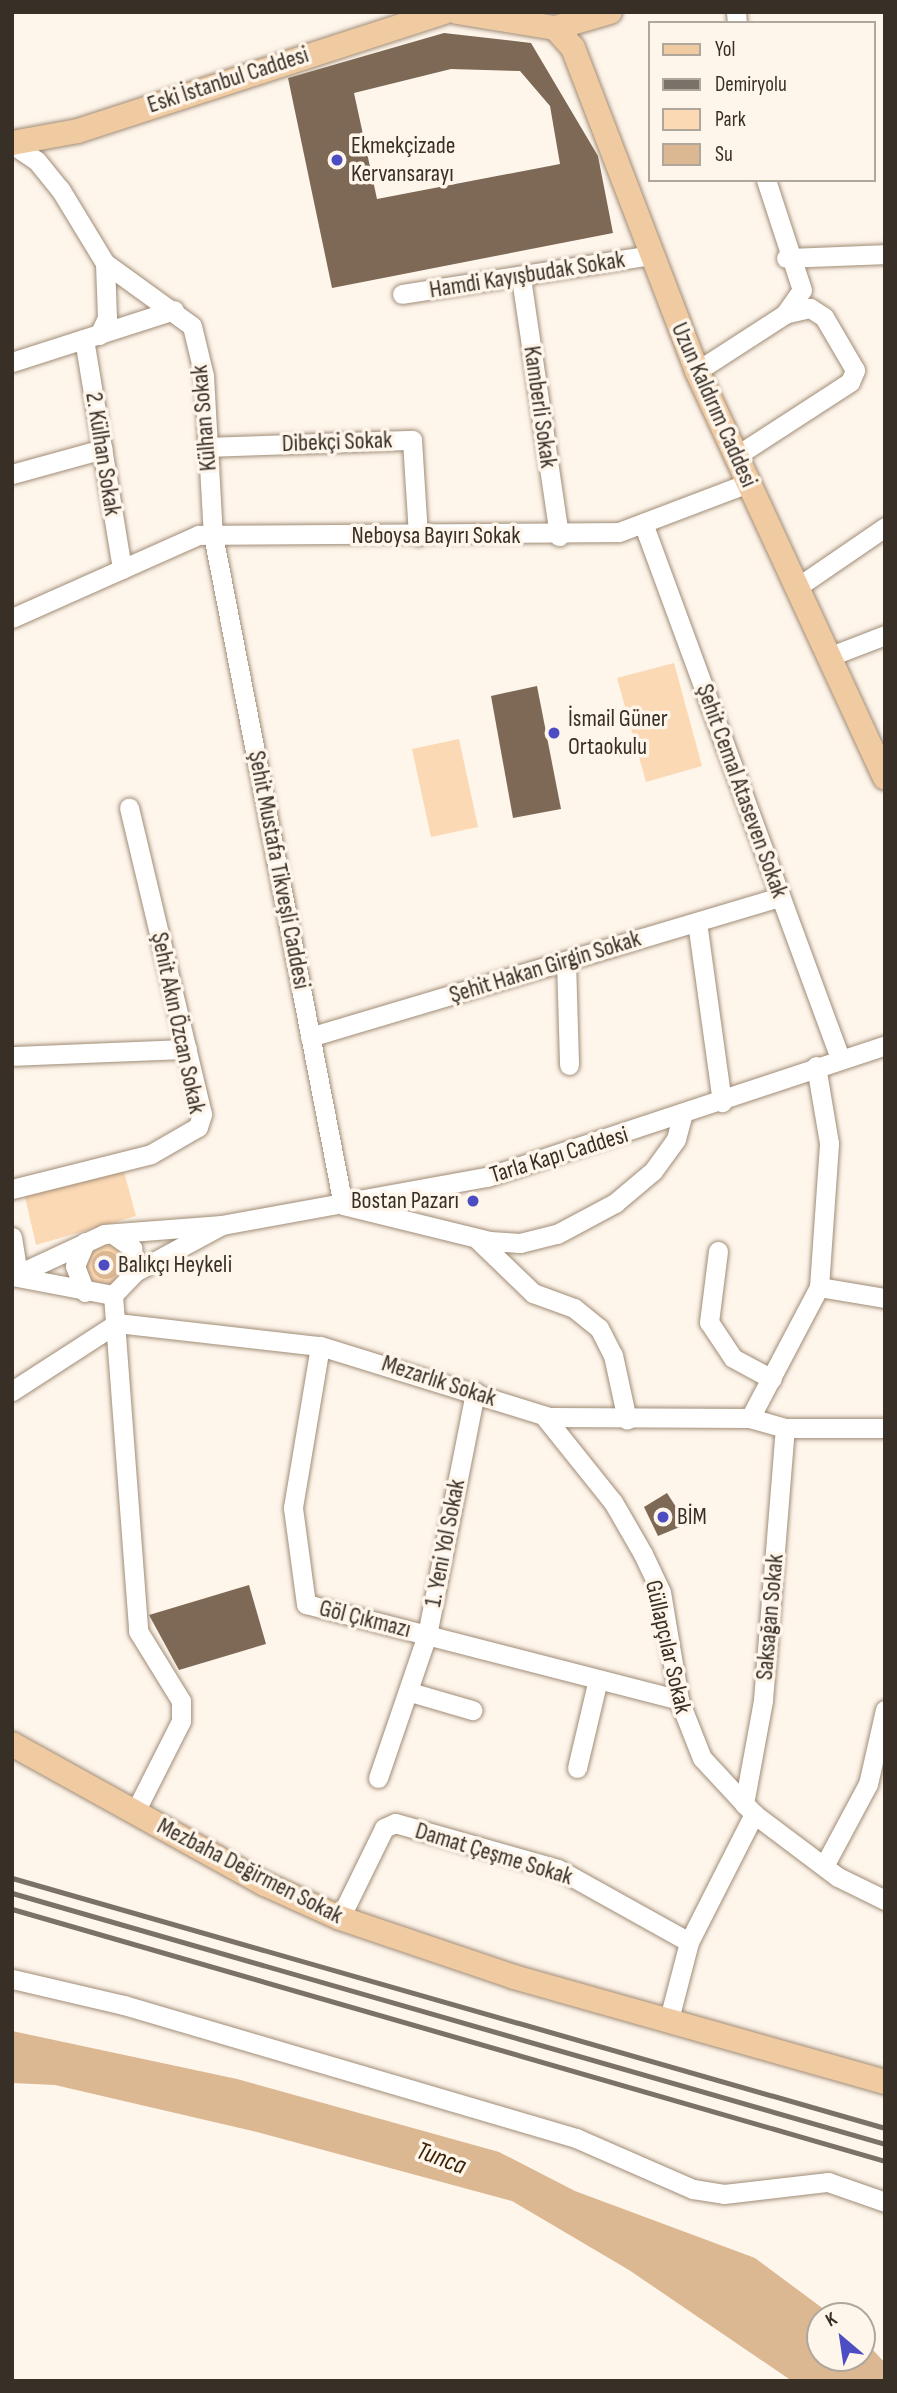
<!DOCTYPE html>
<html>
<head>
<meta charset="utf-8">
<style>
	body { margin:0 }
	#map { position:relative; width:897px; height:2393px; overflow:hidden; background:#fef5eb; font-family:"Sofia Sans Condensed",sans-serif }
	div>[style] { position:absolute }
	.green>* { inset:0; background:#fcd9b5 }
	.round { border-radius:50% }
	.water>* { inset:0; background:#dbb792 }
	.building>* { inset:0; background:#7d6955 }
	.roads { filter:drop-shadow(0 0 2px #a08c76) drop-shadow(0 0 2px #a08c76) }
	.minor>* { height:19px; margin:-9.5px; padding:0 9.5px; transform-origin:9.5px; border-radius:9.5px; background:#fff }
	.major>* { height:24px; margin:-12px; padding:0 12px; transform-origin:12px; border-radius:12px; background:#f0caa1 }
	.rail>* { height:5px; margin:-2.5px; padding:0 2.5px; transform-origin:2.5px; border-radius:2.5px; background:#7a7168 }
	.dots>* { width:19px; height:19px; translate:-50% -50%; box-sizing:border-box; border:4px solid #fef5eb; border-radius:50% }
	span { translate:-50% -50%; white-space:nowrap; text-align:center; line-height:1.15; -webkit-text-stroke:7px #fef5eb; paint-order:stroke }
	.street-label { font-size:24px; color:#382f26 }
	.poi-label { font-size:24px; color:#382f26 }
	.left { translate:0 -50%; text-align:left }
	.right { translate:-100% -50%; text-align:right }
	.water-label { font-size:26px; color:#3c2305; font-style:italic }
	.frame { position:absolute; inset:0; border:14px solid #382f26; pointer-events:none }
	.legend { position:absolute; left:648px; top:21px; width:228px; height:161px; box-sizing:border-box; background:#fef5eb; border:2px solid #afa69c; margin:0; padding:9px 12px; list-style:none; font-size:21px; color:#382f26 }
	.legend li { display:flex; align-items:center; gap:14px; height:35px }
	.legend b { width:35px; border:2px solid #afa69c }
	.north { position:absolute; left:806px; top:2302px; width:70px; height:70px; box-sizing:border-box; background:#fef5eb; border:2px solid #afa69c; border-radius:50%; rotate:331deg; font-size:19px; font-weight:700; line-height:28px; text-align:center; color:#382f26 }
	.north::after { content:''; display:block; margin:auto; width:24px; height:32px; background:#4d4dc3; clip-path:polygon(50% 0,100% 100%,50% 72%,0 100%) }
</style>
</head>
<body>
<div id="map">
	<div class="green">
		<i style="clip-path:polygon(674px 663px,702px 766px,646px 782px,617px 678px)"></i>
		<i style="clip-path:polygon(459px 739px,478px 827px,431px 837px,412px 749px)"></i>
		<i style="clip-path:polygon(123px 1168px,136px 1216px,36px 1245px,25px 1197px)"></i>
		<i class="round" style="left:85px;top:1245px;width:40px;height:40px"></i>
	</div>
	<div class="water">
		<i class="round" style="left:92px;top:1251px;width:28px;height:28px"></i>
		<i style="clip-path:polygon(12px 2031px,237px 2079px,499px 2152px,575px 2191px,755px 2258px,833px 2316px,820px 2316px,820px 2358px,862px 2358px,862px 2338px,885px 2363px,885px 2381px,792px 2381px,629px 2270px,512px 2201px,257px 2132px,55px 2085px,12px 2083px)"></i>
	</div>
	<div class="building">
		<i style="clip-path:polygon(evenodd,444px 33px,531px 43px,598px 156px,613px 233px,332px 288px,288px 78px,444px 33px,451px 69px,520px 71px,550px 106px,560px 164px,377px 199px,354px 93px,451px 69px)"></i>
		<i style="clip-path:polygon(537px 686px,561px 809px,513px 818px,491px 696px)"></i>
		<i style="clip-path:polygon(667px 1493px,687px 1524px,658px 1536px,644px 1507px)"></i>
		<i style="clip-path:polygon(249px 1585px,266px 1644px,179px 1670px,149px 1615px)"></i>
	</div>
	<div class="roads">
		<div class="minor">
			<i style="left:736px;top:12px;width:11px;rotate:85deg"></i>
			<i style="left:12px;top:144px;width:30px;rotate:34deg"></i>
			<i style="left:37px;top:161px;width:36px;rotate:51deg"></i>
			<i style="left:60px;top:189px;width:87px;rotate:58.7deg"></i>
			<i style="left:105px;top:263px;width:107px;rotate:35.9deg"></i>
			<i style="left:192px;top:326px;width:51px;rotate:76.5deg"></i>
			<i style="left:204px;top:376px;width:159px;rotate:86.8deg"></i>
			<i style="left:213px;top:535px;width:682px;rotate:79.02deg"></i>
			<i style="left:343px;top:1205px;width:151px;rotate:13.8deg"></i>
			<i style="left:490px;top:1241px;width:30px;rotate:4deg"></i>
			<i style="left:520px;top:1243px;width:38px;rotate:-14deg"></i>
			<i style="left:557px;top:1234px;width:66px;rotate:-28.1deg"></i>
			<i style="left:615px;top:1203px;width:50px;rotate:-40.1deg"></i>
			<i style="left:653px;top:1171px;width:39px;rotate:-54deg"></i>
			<i style="left:676px;top:1139px;width:24px;rotate:-75deg"></i>
			<i style="left:786px;top:258px;width:99px;rotate:-2.3deg"></i>
			<i style="left:521px;top:278px;width:261px;rotate:81.6deg"></i>
			<i style="left:402px;top:294px;width:252px;rotate:-8.9deg"></i>
			<i style="left:99px;top:335px;width:19px;rotate:-65deg"></i>
			<i style="left:107px;top:318px;width:55px;rotate:-92.1deg"></i>
			<i style="left:84px;top:339px;width:233px;rotate:80.6deg"></i>
			<i style="left:12px;top:362px;width:170px;rotate:-17.8deg"></i>
			<i style="left:697px;top:371px;width:105px;rotate:-32.9deg"></i>
			<i style="left:785px;top:314px;width:29px;rotate:-55deg"></i>
			<i style="left:802px;top:290px;width:116px;rotate:-108.1deg"></i>
			<i style="left:208px;top:447px;width:204px;rotate:-2deg"></i>
			<i style="left:412px;top:440px;width:96px;rotate:86.4deg"></i>
			<i style="left:736px;top:456px;width:136px;rotate:-33deg"></i>
			<i style="left:850px;top:382px;width:13px;rotate:-67deg"></i>
			<i style="left:855px;top:370px;width:61px;rotate:-120.3deg"></i>
			<i style="left:824px;top:317px;width:17px;rotate:-147deg"></i>
			<i style="left:810px;top:308px;width:26px;rotate:167deg"></i>
			<i style="left:12px;top:474px;width:94px;rotate:-15.4deg"></i>
			<i style="left:643px;top:523px;width:570px;rotate:69.79deg"></i>
			<i style="left:796px;top:588px;width:108px;rotate:-34.4deg"></i>
			<i style="left:12px;top:618px;width:204px;rotate:-24deg"></i>
			<i style="left:198px;top:535px;width:421px;rotate:-0.4deg"></i>
			<i style="left:619px;top:532px;width:138px;rotate:-20.8deg"></i>
			<i style="left:828px;top:657px;width:61px;rotate:-21.1deg"></i>
			<i style="left:697px;top:922px;width:182px;rotate:82.1deg"></i>
			<i style="left:566px;top:961px;width:104px;rotate:88.3deg"></i>
			<i style="left:310px;top:1037px;width:491px;rotate:-16.6deg"></i>
			<i style="left:12px;top:1056px;width:175px;rotate:-2.3deg"></i>
			<i style="left:12px;top:1189px;width:143px;rotate:-14.1deg"></i>
			<i style="left:151px;top:1154px;width:54px;rotate:-29.9deg"></i>
			<i style="left:198px;top:1127px;width:14px;rotate:-73deg"></i>
			<i style="left:202px;top:1114px;width:315px;rotate:-103.4deg"></i>
			<i style="left:113px;top:1234px;width:24px;rotate:36deg"></i>
			<i style="left:132px;top:1248px;width:24px;rotate:83deg"></i>
			<i style="left:12px;top:1237px;width:37px;rotate:81deg"></i>
			<i style="left:477px;top:1239px;width:78px;rotate:44deg"></i>
			<i style="left:533px;top:1293px;width:44px;rotate:20.1deg"></i>
			<i style="left:574px;top:1308px;width:32px;rotate:39deg"></i>
			<i style="left:599px;top:1328px;width:30px;rotate:63deg"></i>
			<i style="left:613px;top:1355px;width:66px;rotate:77.8deg"></i>
			<i style="left:718px;top:1251px;width:72px;rotate:97.2deg"></i>
			<i style="left:709px;top:1322px;width:43px;rotate:56.3deg"></i>
			<i style="left:733px;top:1358px;width:44px;rotate:28.3deg"></i>
			<i style="left:18px;top:1274px;width:95px;rotate:-24.9deg"></i>
			<i style="left:104px;top:1234px;width:118px;rotate:-4.4deg"></i>
			<i style="left:222px;top:1225px;width:269px;rotate:-10.3deg"></i>
			<i style="left:487px;top:1177px;width:419px;rotate:-18.3deg"></i>
			<i style="left:12px;top:1276px;width:103px;rotate:10.7deg"></i>
			<i style="left:113px;top:1295px;width:32px;rotate:-46deg"></i>
			<i style="left:135px;top:1272px;width:99px;rotate:-28.4deg"></i>
			<i style="left:819px;top:1287px;width:67px;rotate:9.5deg"></i>
			<i style="left:85px;top:1292px;width:28px;rotate:-111deg"></i>
			<i style="left:75px;top:1266px;width:26px;rotate:-67deg"></i>
			<i style="left:113px;top:1295px;width:337px;rotate:85.7deg"></i>
			<i style="left:138px;top:1631px;width:82px;rotate:58.4deg"></i>
			<i style="left:181px;top:1701px;width:20px;rotate:90deg"></i>
			<i style="left:181px;top:1721px;width:102px;rotate:116.8deg"></i>
			<i style="left:320px;top:1346px;width:164px;rotate:99.5deg"></i>
			<i style="left:293px;top:1508px;width:97px;rotate:82.3deg"></i>
			<i style="left:306px;top:1604px;width:385px;rotate:14.4deg"></i>
			<i style="left:12px;top:1391px;width:125px;rotate:-32.9deg"></i>
			<i style="left:117px;top:1323px;width:204px;rotate:6.5deg"></i>
			<i style="left:320px;top:1346px;width:240px;rotate:17.2deg"></i>
			<i style="left:549px;top:1417px;width:201px;rotate:0.3deg"></i>
			<i style="left:750px;top:1418px;width:36px;rotate:16deg"></i>
			<i style="left:785px;top:1428px;width:100px"></i>
			<i style="left:544px;top:1416px;width:110px;rotate:51.3deg"></i>
			<i style="left:613px;top:1502px;width:60px;rotate:60deg"></i>
			<i style="left:643px;top:1554px;width:42px;rotate:64.7deg"></i>
			<i style="left:661px;top:1592px;width:109px;rotate:80.5deg"></i>
			<i style="left:679px;top:1700px;width:62px;rotate:68.4deg"></i>
			<i style="left:702px;top:1758px;width:76px;rotate:47.1deg"></i>
			<i style="left:754px;top:1814px;width:105px;rotate:36.9deg"></i>
			<i style="left:838px;top:1877px;width:52px;rotate:26.1deg"></i>
			<i style="left:750px;top:1418px;width:148px;rotate:-62.2deg"></i>
			<i style="left:819px;top:1287px;width:144px;rotate:-86deg"></i>
			<i style="left:829px;top:1143px;width:78px;rotate:-99.6deg"></i>
			<i style="left:410px;top:1692px;width:65px;rotate:16.2deg"></i>
			<i style="left:577px;top:1768px;width:91px;rotate:-76.7deg"></i>
			<i style="left:378px;top:1778px;width:151px;rotate:-71.1deg"></i>
			<i style="left:427px;top:1635px;width:248px;rotate:-78.8deg"></i>
			<i style="left:744px;top:1804px;width:106px;rotate:-79.6deg"></i>
			<i style="left:763px;top:1700px;width:273px;rotate:-85.4deg"></i>
			<i style="left:824px;top:1866px;width:93px;rotate:-61.8deg"></i>
			<i style="left:868px;top:1784px;width:76px;rotate:-77.1deg"></i>
			<i style="left:340px;top:1918px;width:100px;rotate:-63.9deg"></i>
			<i style="left:384px;top:1828px;width:12px;rotate:-24deg"></i>
			<i style="left:395px;top:1823px;width:169px;rotate:15.8deg"></i>
			<i style="left:558px;top:1869px;width:150px;rotate:29.1deg"></i>
			<i style="left:12px;top:1979px;width:115px;rotate:13.1deg"></i>
			<i style="left:124px;top:2005px;width:471px;rotate:16.4deg"></i>
			<i style="left:576px;top:2138px;width:128px;rotate:23.6deg"></i>
			<i style="left:693px;top:2189px;width:31px;rotate:9deg"></i>
			<i style="left:724px;top:2194px;width:105px;rotate:-6.6deg"></i>
			<i style="left:828px;top:2182px;width:60px;rotate:19.3deg"></i>
			<i style="left:669px;top:2019px;width:80px;rotate:-75.4deg"></i>
			<i style="left:689px;top:1942px;width:144px;rotate:-63.1deg"></i>
		</div>
		<div class="major">
			<i style="left:457px;top:12px;width:99px;rotate:9.3deg"></i>
			<i style="left:555px;top:28px;width:57px;rotate:-16.2deg"></i>
			<i style="left:555px;top:28px;width:27px;rotate:48deg"></i>
			<i style="left:573px;top:48px;width:346px;rotate:69deg"></i>
			<i style="left:697px;top:371px;width:448px;rotate:65.2deg"></i>
			<i style="left:12px;top:143px;width:67px;rotate:-10.3deg"></i>
			<i style="left:78px;top:131px;width:385px;rotate:-18deg"></i>
			<i style="left:12px;top:1744px;width:289px;rotate:29deg"></i>
			<i style="left:265px;top:1884px;width:82px;rotate:24.4deg"></i>
			<i style="left:340px;top:1918px;width:184px;rotate:18.7deg"></i>
			<i style="left:514px;top:1977px;width:386px;rotate:15.8deg"></i>
		</div>
	</div>
	<div class="rail">
		<i style="left:12px;top:1878px;width:908px;rotate:15.98deg"></i>
		<i style="left:12px;top:1893px;width:908px;rotate:16.04deg"></i>
		<i style="left:12px;top:1909px;width:909px;rotate:16.1deg"></i>
	</div>
	<div class="dots">
		<i style="left:337px;top:160px;background:#4d4dc3"></i>
		<i style="left:554px;top:733px;background:#4d4dc3"></i>
		<i style="left:473px;top:1201px;background:#4d4dc3"></i>
		<i style="left:104px;top:1265px;background:#4d4dc3"></i>
		<i style="left:663px;top:1517px;background:#4d4dc3"></i>
	</div>
	<div class="street-label">
		<span style="left:228px;top:80px;rotate:-18deg">Eski İstanbul Caddesi</span>
		<span style="left:527px;top:275px;rotate:-9deg">Hamdi Kayışbudak Sokak</span>
		<span style="left:714px;top:405px;rotate:66deg">Uzun Kaldırım Caddesi</span>
		<span style="left:540px;top:407px;rotate:82deg">Kamberli Sokak</span>
		<span style="left:204px;top:418px;rotate:-95deg">Külhan Sokak</span>
		<span style="left:337px;top:442px;rotate:-2deg">Dibekçi Sokak</span>
		<span style="left:103px;top:454px;rotate:81deg">2. Külhan Sokak</span>
		<span style="left:436px;top:536px">Neboysa Bayırı Sokak</span>
		<span style="left:742px;top:791px;rotate:70deg">Şehit Cemal Ataseven Sokak</span>
		<span style="left:279px;top:870px;rotate:79deg">Şehit Mustafa Tikveşli Caddesi</span>
		<span style="left:545px;top:967px;rotate:-17deg">Şehit Hakan Girgin Sokak</span>
		<span style="left:178px;top:1023px;rotate:78deg">Şehit Akın Özcan Sokak</span>
		<span style="left:559px;top:1155px;rotate:-17deg">Tarla Kapı Caddesi</span>
		<span style="left:439px;top:1381px;rotate:18deg">Mezarlık Sokak</span>
		<span style="left:445px;top:1543px;rotate:-79deg">1. Yeni Yol Sokak</span>
		<span style="left:770px;top:1617px;rotate:-85deg">Saksağan Sokak</span>
		<span style="left:365px;top:1619px;rotate:14deg">Göl Çıkmazı</span>
		<span style="left:668px;top:1647px;rotate:77deg">Güllapçılar Sokak</span>
		<span style="left:494px;top:1854px;rotate:17deg">Damat Çeşme Sokak</span>
		<span style="left:250px;top:1871px;rotate:27deg">Mezbaha Değirmen Sokak</span>
	</div>
	<div class="poi-label">
		<span class="left" style="left:351px;top:160px">Ekmekçizade<br>Kervansarayı</span>
		<span class="left" style="left:568px;top:733px">İsmail Güner<br>Ortaokulu</span>
		<span class="right" style="left:459px;top:1201px">Bostan Pazarı</span>
		<span class="left" style="left:118px;top:1265px">Balıkçı Heykeli</span>
		<span class="left" style="left:677px;top:1517px">BİM</span>
	</div>
	<div class="water-label">
		<span style="left:441px;top:2159px;rotate:20deg">Tunca</span>
	</div>
	<div class="frame"></div>
	<ul class="legend">
	<li><b style="height:9px;background:#f0caa1"></b>Yol</li>
	<li><b style="height:9px;background:#7a7168"></b>Demiryolu</li>
	<li><b style="height:19px;background:#fcd9b5"></b>Park</li>
	<li><b style="height:19px;background:#dbb792"></b>Su</li>
	</ul>
	<div class="north">K</div>
</div>
</body>
</html>
